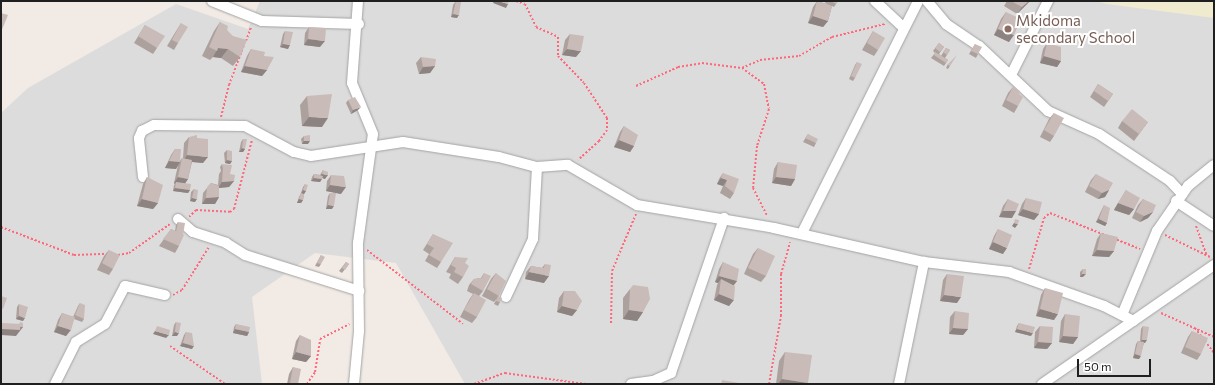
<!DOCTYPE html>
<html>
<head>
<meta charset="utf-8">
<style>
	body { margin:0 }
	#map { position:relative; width:1215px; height:385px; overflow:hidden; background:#f1eae5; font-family:Commissioner,sans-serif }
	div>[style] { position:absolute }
	.residential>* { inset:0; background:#dddcdd }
	.farmland>* { inset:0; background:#f0ebcf }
	.path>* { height:2px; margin-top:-1px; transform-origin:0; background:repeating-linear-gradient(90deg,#ff687a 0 2px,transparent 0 4px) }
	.roads { filter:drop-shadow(0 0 1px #a3a3a3) drop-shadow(0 0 1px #a3a3a3) }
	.minor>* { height:10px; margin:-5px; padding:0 5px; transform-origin:5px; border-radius:5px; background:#fff }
	.wall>* { inset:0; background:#ada19e }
	.shaded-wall>* { inset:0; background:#8d8381 }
	.building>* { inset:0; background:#c9bbb8 }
	.dots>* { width:11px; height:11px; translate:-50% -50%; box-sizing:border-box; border:2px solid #fff; border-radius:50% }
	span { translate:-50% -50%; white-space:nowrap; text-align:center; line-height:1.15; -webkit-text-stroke:4px #fff; paint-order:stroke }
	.education-label { font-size:15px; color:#785e54 }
	.left { translate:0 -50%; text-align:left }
	.frame { position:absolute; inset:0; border:2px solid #1f1f1f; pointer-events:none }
	.scale { position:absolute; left:1077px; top:359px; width:74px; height:18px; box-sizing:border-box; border:2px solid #1f1f1f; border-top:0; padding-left:5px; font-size:12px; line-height:14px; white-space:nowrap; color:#1f1f1f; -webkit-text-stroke:3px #fff; paint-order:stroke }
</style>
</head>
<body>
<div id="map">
	<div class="residential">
		<i style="clip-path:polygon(260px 1px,1214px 1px,1214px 384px,465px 384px,396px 263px,315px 253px,252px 297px,262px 384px,1px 384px,1px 113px,28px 88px,176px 4px,248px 29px)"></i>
	</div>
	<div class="farmland">
		<i style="clip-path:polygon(1096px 1px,1214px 1px,1214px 18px,1107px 4px)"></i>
	</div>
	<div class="path">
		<i style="left:516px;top:1px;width:9px;rotate:18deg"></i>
		<i style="left:525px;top:4px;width:25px;rotate:64deg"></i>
		<i style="left:536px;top:27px;width:24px;rotate:24deg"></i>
		<i style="left:558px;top:37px;width:19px;rotate:90deg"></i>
		<i style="left:558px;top:56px;width:37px;rotate:46deg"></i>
		<i style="left:584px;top:83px;width:42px;rotate:56.7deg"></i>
		<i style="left:607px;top:118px;width:12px;rotate:90deg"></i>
		<i style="left:607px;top:130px;width:14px;rotate:126deg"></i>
		<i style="left:599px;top:141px;width:28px;rotate:138deg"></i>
		<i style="left:246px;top:41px;width:15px;rotate:-70deg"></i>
		<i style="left:742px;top:68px;width:20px;rotate:-24deg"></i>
		<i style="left:760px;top:60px;width:39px;rotate:-6deg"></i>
		<i style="left:799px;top:56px;width:38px;rotate:-30deg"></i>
		<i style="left:832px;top:37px;width:55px;rotate:-13.8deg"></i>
		<i style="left:636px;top:86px;width:46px;rotate:-24.3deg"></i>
		<i style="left:678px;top:67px;width:24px;rotate:-9deg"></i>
		<i style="left:702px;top:63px;width:40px;rotate:7.1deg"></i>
		<i style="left:742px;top:68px;width:27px;rotate:36deg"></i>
		<i style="left:764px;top:84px;width:25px;rotate:79deg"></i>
		<i style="left:769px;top:109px;width:39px;rotate:108deg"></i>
		<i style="left:757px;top:146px;width:42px;rotate:95.4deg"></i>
		<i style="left:753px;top:188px;width:31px;rotate:63deg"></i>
		<i style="left:221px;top:117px;width:33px;rotate:-76deg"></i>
		<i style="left:229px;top:85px;width:43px;rotate:-69.4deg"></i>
		<i style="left:189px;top:217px;width:10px;rotate:-45deg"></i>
		<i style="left:196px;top:210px;width:34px;rotate:3deg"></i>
		<i style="left:230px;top:212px;width:5px;rotate:-37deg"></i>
		<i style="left:234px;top:209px;width:71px;rotate:-75.4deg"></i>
		<i style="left:1196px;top:226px;width:30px;rotate:70deg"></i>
		<i style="left:1px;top:227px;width:78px;rotate:21deg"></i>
		<i style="left:74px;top:255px;width:34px;rotate:-2deg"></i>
		<i style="left:1165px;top:235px;width:50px;rotate:26.1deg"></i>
		<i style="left:367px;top:250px;width:121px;rotate:37.6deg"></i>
		<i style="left:118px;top:255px;width:11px;rotate:-10deg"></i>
		<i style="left:129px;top:253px;width:50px;rotate:-35.3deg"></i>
		<i style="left:1029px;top:269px;width:53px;rotate:-73.6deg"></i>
		<i style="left:1044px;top:218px;width:8px;rotate:-40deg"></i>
		<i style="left:1050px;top:213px;width:97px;rotate:21.8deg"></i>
		<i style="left:173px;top:295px;width:10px;rotate:-29deg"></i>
		<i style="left:182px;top:290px;width:51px;rotate:-57.9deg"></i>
		<i style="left:1161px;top:313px;width:58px;rotate:24.4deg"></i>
		<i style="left:611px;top:323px;width:52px;rotate:-88.9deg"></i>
		<i style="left:612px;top:271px;width:62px;rotate:-67.2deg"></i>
		<i style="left:1195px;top:328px;width:10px;rotate:53deg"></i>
		<i style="left:1205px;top:341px;width:15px;rotate:53deg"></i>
		<i style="left:170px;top:346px;width:67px;rotate:34.6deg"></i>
		<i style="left:307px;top:384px;width:14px;rotate:-56deg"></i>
		<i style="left:315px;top:372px;width:33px;rotate:-81deg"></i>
		<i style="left:320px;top:339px;width:33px;rotate:-27deg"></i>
		<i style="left:474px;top:384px;width:33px;rotate:-20deg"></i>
		<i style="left:505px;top:373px;width:82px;rotate:7.7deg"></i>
		<i style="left:769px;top:384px;width:69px;rotate:-80deg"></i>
		<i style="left:781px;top:316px;width:42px;rotate:-90deg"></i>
		<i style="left:781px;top:274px;width:33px;rotate:-74deg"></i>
	</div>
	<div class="roads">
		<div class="minor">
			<i style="left:212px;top:1px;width:54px;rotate:21.8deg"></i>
			<i style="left:262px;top:21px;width:97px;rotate:1.8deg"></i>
			<i style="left:875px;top:1px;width:37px;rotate:43deg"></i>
			<i style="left:927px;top:1px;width:30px;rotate:50deg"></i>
			<i style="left:946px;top:24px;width:40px;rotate:34deg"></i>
			<i style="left:979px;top:46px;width:95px;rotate:43.3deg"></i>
			<i style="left:1048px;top:111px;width:56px;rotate:24.3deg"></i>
			<i style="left:1099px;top:134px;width:85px;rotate:33.5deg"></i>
			<i style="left:1170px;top:181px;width:18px;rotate:47deg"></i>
			<i style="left:1011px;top:75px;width:83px;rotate:-63.4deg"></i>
			<i style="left:143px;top:177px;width:39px;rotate:-96deg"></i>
			<i style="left:139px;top:138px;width:8px;rotate:-67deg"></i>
			<i style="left:142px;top:131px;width:13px;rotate:-27deg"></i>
			<i style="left:154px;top:125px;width:91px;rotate:0.6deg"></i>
			<i style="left:245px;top:126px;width:55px;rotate:28deg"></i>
			<i style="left:294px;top:152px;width:17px;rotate:13deg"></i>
			<i style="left:311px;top:156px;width:93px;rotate:-8.7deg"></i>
			<i style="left:403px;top:142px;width:97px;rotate:8.9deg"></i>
			<i style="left:499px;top:157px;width:39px;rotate:15deg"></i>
			<i style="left:537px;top:167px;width:31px;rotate:-4deg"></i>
			<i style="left:568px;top:165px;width:80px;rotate:30.1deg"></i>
			<i style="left:637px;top:205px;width:139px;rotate:9.5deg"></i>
			<i style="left:774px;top:228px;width:154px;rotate:12.8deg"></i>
			<i style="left:924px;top:262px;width:86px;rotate:6.7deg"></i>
			<i style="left:1009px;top:272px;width:101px;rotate:19.7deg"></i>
			<i style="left:1104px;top:306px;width:33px;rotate:27deg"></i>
			<i style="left:1176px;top:201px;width:45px;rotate:33.3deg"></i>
			<i style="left:178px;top:219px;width:20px;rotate:41deg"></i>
			<i style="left:193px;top:232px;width:35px;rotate:18deg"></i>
			<i style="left:226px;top:243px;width:22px;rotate:32deg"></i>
			<i style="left:245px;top:255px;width:120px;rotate:17.5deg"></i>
			<i style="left:802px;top:233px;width:259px;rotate:-63.4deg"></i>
			<i style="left:506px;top:297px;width:64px;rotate:-65deg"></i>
			<i style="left:533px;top:239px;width:72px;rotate:-86.8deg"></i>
			<i style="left:1122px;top:315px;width:91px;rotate:-67.4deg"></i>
			<i style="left:1157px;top:231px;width:55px;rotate:-55.4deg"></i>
			<i style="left:1188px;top:186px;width:33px;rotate:-39deg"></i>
			<i style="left:55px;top:384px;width:47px;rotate:-63.4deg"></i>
			<i style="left:76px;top:342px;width:34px;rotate:-32deg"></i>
			<i style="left:105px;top:324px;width:43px;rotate:-62.2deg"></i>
			<i style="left:125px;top:286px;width:41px;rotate:12.7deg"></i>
			<i style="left:354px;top:384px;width:53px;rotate:-84.6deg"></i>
			<i style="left:359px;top:331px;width:88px;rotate:-90.7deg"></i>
			<i style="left:358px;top:243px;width:110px;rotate:-82.2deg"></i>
			<i style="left:373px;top:134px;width:55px;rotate:-112.4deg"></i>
			<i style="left:352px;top:83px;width:82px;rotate:-85.8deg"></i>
			<i style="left:631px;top:384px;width:22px;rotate:-8deg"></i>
			<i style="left:653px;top:381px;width:20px;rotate:-24deg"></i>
			<i style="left:671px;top:373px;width:164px;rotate:-71.1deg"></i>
			<i style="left:899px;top:384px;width:125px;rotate:-78.4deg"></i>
			<i style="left:1042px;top:384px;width:209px;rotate:-34.7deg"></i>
		</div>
	</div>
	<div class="wall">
		<i style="clip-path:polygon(456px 1px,457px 18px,451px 17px,453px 5px)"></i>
		<i style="clip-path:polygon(817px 1px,830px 5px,825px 3px,826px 1px,838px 1px,834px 7px,832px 6px,828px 21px,823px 27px,808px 23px,813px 7px)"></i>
		<i style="clip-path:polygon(1007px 1px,1030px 1px,1017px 14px,1004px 6px)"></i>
		<i style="clip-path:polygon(1006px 12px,1009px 42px,994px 35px,1001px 19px)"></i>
		<i style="clip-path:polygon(220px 22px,227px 30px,240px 57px,233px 66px,221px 58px,213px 57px,210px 60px,202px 56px,214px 31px)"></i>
		<i style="clip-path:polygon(181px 23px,178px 43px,174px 50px,167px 46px)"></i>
		<i style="clip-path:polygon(145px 25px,157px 48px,153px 54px,134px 43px)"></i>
		<i style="clip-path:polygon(309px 27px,320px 47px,304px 45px,305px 33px)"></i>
		<i style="clip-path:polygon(285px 31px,288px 49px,280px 47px,283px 34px)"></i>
		<i style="clip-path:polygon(873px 31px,878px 50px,874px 56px,862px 50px)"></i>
		<i style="clip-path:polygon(570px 34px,576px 57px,562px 55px,565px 40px)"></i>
		<i style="clip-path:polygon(939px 43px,944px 47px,939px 54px,941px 56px,946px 48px,950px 50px,945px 58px,948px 60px,944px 66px,931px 58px,935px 53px,933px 51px)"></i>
		<i style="clip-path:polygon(1047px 43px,1061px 61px,1057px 67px,1040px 63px,1043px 49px)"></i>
		<i style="clip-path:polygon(975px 44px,978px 54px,976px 58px,969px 54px)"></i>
		<i style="clip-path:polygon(251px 49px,264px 56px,267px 70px,262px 76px,241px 72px,247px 56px)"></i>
		<i style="clip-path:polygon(421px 57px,435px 66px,430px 73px,419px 74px,416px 63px)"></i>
		<i style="clip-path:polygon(857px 62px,855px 78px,853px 81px,849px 79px,855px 65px)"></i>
		<i style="clip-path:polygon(948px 64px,950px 66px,948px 69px,946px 68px)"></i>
		<i style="clip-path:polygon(1098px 84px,1113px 94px,1104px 107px,1090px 97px)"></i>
		<i style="clip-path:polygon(1013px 87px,1019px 94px,1018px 106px,1014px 113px,1002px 106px,1008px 93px)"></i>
		<i style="clip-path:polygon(307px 96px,322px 127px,302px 126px,300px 105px)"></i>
		<i style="clip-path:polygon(348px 100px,358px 110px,351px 114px,346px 103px)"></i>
		<i style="clip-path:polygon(1054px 113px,1054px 136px,1050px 142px,1040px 137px,1049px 119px)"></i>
		<i style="clip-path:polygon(1122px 121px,1148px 122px,1134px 141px,1118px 128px)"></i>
		<i style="clip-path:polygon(624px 126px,634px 146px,630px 152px,614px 147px,620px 132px)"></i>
		<i style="clip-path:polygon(808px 134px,816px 143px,814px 147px,803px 142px)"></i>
		<i style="clip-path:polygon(304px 136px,308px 144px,302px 144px,301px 139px)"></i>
		<i style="clip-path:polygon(189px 137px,197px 138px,203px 163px,192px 162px,188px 179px,185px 183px,190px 190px,188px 193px,173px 191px,174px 185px,175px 184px,174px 183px,178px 165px,176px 169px,165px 168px,171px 155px,175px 149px,180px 161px,182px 158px,183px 158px,184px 143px)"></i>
		<i style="clip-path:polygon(243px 139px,245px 149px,243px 152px,239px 152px,241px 142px)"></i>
		<i style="clip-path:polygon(227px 150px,232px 161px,230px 164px,225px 163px,224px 153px)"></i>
		<i style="clip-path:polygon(778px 162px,795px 179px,791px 186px,772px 183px,774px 169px)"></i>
		<i style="clip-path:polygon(222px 164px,234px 181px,229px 187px,219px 188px,219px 197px,215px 204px,202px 204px,203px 193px,211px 183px,218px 185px,219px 174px,221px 171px,220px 167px)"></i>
		<i style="clip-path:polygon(323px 170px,325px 179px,322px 178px,320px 182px,311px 181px,312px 177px,314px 174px,320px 175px)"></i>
		<i style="clip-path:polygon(723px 173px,734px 193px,730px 199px,720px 193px,723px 186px,717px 184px,719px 179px)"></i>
		<i style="clip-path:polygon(1096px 174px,1109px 190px,1105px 197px,1098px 199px,1085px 192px,1091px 180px)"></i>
		<i style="clip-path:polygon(331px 175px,341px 194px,326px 191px,327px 181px)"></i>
		<i style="clip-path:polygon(147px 177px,158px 203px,153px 209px,137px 206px,143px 184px)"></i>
		<i style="clip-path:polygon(305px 184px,306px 191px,304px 194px,303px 200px,301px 203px,297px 203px,299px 197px,301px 193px,303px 187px)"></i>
		<i style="clip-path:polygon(194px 189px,195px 202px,190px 201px,191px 192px)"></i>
		<i style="clip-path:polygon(1126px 190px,1134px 209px,1129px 215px,1114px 210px)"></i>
		<i style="clip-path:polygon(330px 193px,332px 209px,326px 209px,328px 196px)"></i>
		<i style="clip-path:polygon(1026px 198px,1039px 214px,1034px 220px,1018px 215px,1022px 204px)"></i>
		<i style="clip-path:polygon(1008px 199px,1012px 218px,999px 217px,1003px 206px)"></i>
		<i style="clip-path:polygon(1143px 199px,1153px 212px,1148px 218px,1140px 222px,1132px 218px,1138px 205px)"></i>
		<i style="clip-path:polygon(1104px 205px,1107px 223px,1105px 226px,1096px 222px,1102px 209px)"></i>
		<i style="clip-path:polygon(178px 222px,179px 246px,175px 253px,159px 246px,171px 229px,175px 231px,176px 225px)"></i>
		<i style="clip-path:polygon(998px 229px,1003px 254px,989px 249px,994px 236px)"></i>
		<i style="clip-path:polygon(1101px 233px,1114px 251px,1109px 257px,1092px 256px,1097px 239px)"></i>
		<i style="clip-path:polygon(433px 234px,441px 262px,437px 268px,425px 261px,429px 254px,423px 250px)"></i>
		<i style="clip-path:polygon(758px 248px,766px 276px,761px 282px,744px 274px,753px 254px)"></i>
		<i style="clip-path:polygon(109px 250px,113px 269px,109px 275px,97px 270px,104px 256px)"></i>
		<i style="clip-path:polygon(321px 255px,321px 264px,319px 267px,315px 266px)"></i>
		<i style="clip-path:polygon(455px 257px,465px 263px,463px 277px,458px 284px,449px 278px,451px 274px,446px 272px)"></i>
		<i style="clip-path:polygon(346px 262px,349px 264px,342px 273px,339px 271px)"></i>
		<i style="clip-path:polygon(723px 262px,737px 281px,734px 285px,729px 306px,714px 300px,717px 285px,718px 283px,715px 282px,719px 269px)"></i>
		<i style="clip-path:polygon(545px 264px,544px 283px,525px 279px,526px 272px,531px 266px,542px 268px)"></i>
		<i style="clip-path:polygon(1083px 269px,1083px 277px,1080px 277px,1080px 272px)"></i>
		<i style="clip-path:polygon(484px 273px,483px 291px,479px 296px,477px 317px,472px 323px,460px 317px,469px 300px,473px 294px,467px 291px,469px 285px,474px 279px,481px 278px)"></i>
		<i style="clip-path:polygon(496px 273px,499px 296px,494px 302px,482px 296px,491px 279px)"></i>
		<i style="clip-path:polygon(947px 274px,957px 303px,940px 301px,943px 280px)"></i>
		<i style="clip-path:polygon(1045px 288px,1054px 320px,1036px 316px,1041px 295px)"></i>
		<i style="clip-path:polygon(630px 289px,643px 312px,637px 321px,623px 319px,623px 298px)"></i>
		<i style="clip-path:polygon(564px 291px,577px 310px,572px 316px,557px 312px,559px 298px)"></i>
		<i style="clip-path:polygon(498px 296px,500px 302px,498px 306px,494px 304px)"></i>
		<i style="clip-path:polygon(80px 303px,84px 319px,82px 322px,74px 319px,66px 336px,54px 332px,58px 320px,62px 313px,73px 317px,78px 306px)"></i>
		<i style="clip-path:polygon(19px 304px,23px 321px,16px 319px,17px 307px)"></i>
		<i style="clip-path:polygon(955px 311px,968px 329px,963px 335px,949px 334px,950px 317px)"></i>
		<i style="clip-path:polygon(1065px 314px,1078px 337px,1073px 344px,1059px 342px,1061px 321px)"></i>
		<i style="clip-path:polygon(176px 322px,177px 336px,172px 336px,174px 325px)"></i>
		<i style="clip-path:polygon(1019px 323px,1031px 336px,1015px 332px,1017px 326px)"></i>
		<i style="clip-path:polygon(236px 324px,249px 332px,247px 336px,233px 333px,234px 327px)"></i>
		<i style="clip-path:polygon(1040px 326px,1052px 343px,1047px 349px,1034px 348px,1035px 332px)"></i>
		<i style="clip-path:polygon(1143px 326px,1145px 343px,1144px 343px,1139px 359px,1133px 358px,1136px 344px,1138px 341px,1140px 341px,1141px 329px)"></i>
		<i style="clip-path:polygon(1192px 331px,1201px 354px,1197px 360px,1181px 353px,1188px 337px)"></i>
		<i style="clip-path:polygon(186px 332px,192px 349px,180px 346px,184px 335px)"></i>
		<i style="clip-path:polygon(300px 335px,311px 356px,306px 362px,292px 359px,296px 341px)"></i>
		<i style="clip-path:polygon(785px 352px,808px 383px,808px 384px,776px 384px,779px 361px)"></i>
		<i style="clip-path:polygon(293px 367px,298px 384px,287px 384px,289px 374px)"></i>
	</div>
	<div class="shaded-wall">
		<i style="clip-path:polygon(494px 1px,498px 1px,508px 4px,506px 8px,493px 3px)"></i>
		<i style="clip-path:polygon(1029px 1px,1030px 1px,1017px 14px,1022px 7px)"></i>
		<i style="clip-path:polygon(453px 14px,459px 15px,457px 18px,451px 17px)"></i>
		<i style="clip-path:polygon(813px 16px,828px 21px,823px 27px,808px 23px)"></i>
		<i style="clip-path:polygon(998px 29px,1014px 35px,1009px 42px,994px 35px)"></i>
		<i style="clip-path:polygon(308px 39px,325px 41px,320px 47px,304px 45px)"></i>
		<i style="clip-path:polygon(283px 44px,290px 45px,288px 49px,280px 47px)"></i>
		<i style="clip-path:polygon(218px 48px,228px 49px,221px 58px,213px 57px)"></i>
		<i style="clip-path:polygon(567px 49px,581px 51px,576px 57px,562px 55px)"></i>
		<i style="clip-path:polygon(1044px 56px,1061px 61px,1057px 67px,1040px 63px)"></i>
		<i style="clip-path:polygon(245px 66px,267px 70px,262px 76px,241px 72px)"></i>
		<i style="clip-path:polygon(435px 66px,430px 73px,419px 74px,423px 67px)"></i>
		<i style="clip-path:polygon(361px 107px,358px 110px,351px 114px,353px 110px)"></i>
		<i style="clip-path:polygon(309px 117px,328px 118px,322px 127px,302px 126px)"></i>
		<i style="clip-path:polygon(619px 140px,634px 146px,630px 152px,614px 147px)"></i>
		<i style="clip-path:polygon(304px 141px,310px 141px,308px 144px,302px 144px)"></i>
		<i style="clip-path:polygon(242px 148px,245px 149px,243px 152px,239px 152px)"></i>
		<i style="clip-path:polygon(187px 155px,208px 157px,203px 163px,183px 161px)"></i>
		<i style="clip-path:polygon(227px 160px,232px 161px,230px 164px,225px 163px)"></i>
		<i style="clip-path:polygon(169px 161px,180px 162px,176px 169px,165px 168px)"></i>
		<i style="clip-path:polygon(322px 174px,328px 175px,325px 179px,320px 177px)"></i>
		<i style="clip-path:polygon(178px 177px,188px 179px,184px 185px,176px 182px,175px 184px,174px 183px)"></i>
		<i style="clip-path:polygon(776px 177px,795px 179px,791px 186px,772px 183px)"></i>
		<i style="clip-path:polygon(314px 178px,322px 179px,320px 182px,311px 181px)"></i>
		<i style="clip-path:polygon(721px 178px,727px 180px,723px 186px,717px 184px)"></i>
		<i style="clip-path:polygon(234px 181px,229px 187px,218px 188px,222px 182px)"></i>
		<i style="clip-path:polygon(330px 185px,346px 187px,341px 194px,326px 191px)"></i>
		<i style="clip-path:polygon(175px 188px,190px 190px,188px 193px,173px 191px)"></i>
		<i style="clip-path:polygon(303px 190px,306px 191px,304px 194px,301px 194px)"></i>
		<i style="clip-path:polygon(1109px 190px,1105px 197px,1098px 199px,1102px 193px)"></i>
		<i style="clip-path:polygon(219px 197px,215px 204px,202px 204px,206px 198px)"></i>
		<i style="clip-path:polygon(192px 198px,197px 199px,195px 202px,190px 201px)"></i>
		<i style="clip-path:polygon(142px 199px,158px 203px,153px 209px,137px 206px)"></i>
		<i style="clip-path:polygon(299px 199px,303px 200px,301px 203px,297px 203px)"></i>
		<i style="clip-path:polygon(1118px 203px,1134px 209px,1129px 215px,1114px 210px)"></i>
		<i style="clip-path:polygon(328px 205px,334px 206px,332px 209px,326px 209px)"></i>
		<i style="clip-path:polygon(1023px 209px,1039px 214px,1034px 220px,1018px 215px)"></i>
		<i style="clip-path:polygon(1003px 211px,1016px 211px,1012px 218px,999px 217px)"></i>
		<i style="clip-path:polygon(1153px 212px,1148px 218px,1140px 222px,1144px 216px)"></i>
		<i style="clip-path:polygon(1099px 219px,1107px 223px,1105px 226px,1096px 222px)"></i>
		<i style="clip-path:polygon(1014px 223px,1018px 224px,1015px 228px,1012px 226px)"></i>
		<i style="clip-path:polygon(993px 242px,1007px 248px,1003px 254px,989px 249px)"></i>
		<i style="clip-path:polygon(1097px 250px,1114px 251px,1109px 257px,1092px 256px)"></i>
		<i style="clip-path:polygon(529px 272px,549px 276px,544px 283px,525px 279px)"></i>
		<i style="clip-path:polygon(1082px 274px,1086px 274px,1083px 277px,1080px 277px)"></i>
		<i style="clip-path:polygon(719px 276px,737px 281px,732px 287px,721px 279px,718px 283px,715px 282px)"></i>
		<i style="clip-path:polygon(719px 294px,734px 300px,729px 306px,714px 300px)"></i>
		<i style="clip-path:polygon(944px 295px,961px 297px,957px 303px,940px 301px)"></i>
		<i style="clip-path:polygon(562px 306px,577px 310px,572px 316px,557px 312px)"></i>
		<i style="clip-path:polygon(1040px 309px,1058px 314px,1054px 320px,1036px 316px)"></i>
		<i style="clip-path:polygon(629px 310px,643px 312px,637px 321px,623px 319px)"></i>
		<i style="clip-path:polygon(19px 316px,25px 318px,23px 321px,16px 319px)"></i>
		<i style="clip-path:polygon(18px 326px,23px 327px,16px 336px,1px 335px,2px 329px)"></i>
		<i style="clip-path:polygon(58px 326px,71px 330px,66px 336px,54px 332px)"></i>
		<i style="clip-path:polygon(953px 328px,968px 329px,963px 335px,949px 334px)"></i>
		<i style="clip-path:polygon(235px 329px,249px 332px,247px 336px,233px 333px)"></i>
		<i style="clip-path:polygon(1017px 329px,1033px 333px,1031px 336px,1015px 332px)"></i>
		<i style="clip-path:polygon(155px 331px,169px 335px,166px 338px,153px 334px)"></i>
		<i style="clip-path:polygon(175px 332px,179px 333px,177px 336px,172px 336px)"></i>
		<i style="clip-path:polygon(1063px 336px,1078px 337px,1073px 344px,1059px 342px)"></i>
		<i style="clip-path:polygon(1142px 340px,1147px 340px,1145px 343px,1140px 343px)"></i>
		<i style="clip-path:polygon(1038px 342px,1052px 343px,1047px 349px,1034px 348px)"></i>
		<i style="clip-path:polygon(183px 343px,194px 346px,192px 349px,180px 346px)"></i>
		<i style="clip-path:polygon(296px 352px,311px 356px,306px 362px,292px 359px)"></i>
		<i style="clip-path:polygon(1135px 354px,1141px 356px,1139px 359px,1133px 358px)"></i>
		<i style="clip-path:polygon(782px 379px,808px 383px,808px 384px,778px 384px)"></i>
	</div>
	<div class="building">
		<i style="clip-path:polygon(456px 1px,461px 2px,459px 15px,453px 14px)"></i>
		<i style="clip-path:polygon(498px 1px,509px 1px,508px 4px)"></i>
		<i style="clip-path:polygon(817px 1px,832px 6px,828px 21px,813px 16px)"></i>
		<i style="clip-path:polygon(831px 1px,838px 1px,836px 4px)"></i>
		<i style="clip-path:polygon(1011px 1px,1029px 1px,1022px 7px)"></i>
		<i style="clip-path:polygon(1006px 12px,1021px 19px,1014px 35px,998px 29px)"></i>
		<i style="clip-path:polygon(1px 13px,8px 15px,1px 32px)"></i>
		<i style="clip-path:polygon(220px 22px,228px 26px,227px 30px,233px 36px,247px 40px,240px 57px,228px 49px,218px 48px,217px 51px,209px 47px)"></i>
		<i style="clip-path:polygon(181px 23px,188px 27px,178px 43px,172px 40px)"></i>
		<i style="clip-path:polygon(145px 25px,165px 36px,157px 48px,138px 36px)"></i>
		<i style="clip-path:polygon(309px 27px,326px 28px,325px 41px,308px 39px)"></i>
		<i style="clip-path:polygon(285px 31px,293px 32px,290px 45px,283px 44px)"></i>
		<i style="clip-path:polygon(873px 31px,885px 38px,878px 50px,867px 43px)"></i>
		<i style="clip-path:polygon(570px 34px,584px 36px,581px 51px,567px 49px)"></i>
		<i style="clip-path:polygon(939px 43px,944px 47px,940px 52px,935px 48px)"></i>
		<i style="clip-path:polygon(1047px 43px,1061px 47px,1061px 61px,1044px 56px)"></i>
		<i style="clip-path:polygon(975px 44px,982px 47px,978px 54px,971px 51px)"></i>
		<i style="clip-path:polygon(946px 48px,950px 50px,947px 55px,943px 52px)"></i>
		<i style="clip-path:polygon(251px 49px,265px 52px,264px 56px,274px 57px,267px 70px,245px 66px)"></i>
		<i style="clip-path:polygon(935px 52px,948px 60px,946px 63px,934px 55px)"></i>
		<i style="clip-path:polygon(957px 55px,950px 66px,948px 64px)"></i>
		<i style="clip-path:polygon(421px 57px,436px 59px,435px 66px,423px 67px)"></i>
		<i style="clip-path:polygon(857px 62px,862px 64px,855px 78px,851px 76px)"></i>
		<i style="clip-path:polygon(1098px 84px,1113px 94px,1108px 101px,1094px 91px)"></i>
		<i style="clip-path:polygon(1013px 87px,1020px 91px,1019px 94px,1023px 97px,1018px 106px,1006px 100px)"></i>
		<i style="clip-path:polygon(332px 94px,328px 118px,309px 117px,307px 96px)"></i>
		<i style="clip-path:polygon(355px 97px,361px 107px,353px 110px,348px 100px)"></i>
		<i style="clip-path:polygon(1132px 109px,1148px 122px,1139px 134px,1122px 121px)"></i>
		<i style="clip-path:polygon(1054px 113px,1064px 118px,1054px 136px,1044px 130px)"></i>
		<i style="clip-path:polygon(624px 126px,638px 135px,634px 146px,619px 140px)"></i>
		<i style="clip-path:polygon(808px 134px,818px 139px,816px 143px,805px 138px)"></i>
		<i style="clip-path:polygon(197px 135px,197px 138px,208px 139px,208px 157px,187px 155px,189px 137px)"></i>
		<i style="clip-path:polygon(310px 135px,310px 141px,304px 141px,304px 136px)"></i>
		<i style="clip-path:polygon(243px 139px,247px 139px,245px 149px,242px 148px)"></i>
		<i style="clip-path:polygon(175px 149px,181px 149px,180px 162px,169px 161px)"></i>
		<i style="clip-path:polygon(227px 150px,232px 151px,232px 161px,227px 160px)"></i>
		<i style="clip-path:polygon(182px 158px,192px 160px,188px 179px,178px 177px)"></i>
		<i style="clip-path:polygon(778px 162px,797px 165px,795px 179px,776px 177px)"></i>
		<i style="clip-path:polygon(222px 164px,232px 165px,231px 170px,223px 167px,223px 169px)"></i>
		<i style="clip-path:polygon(223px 167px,231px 169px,230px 174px,235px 175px,234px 181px,222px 182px)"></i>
		<i style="clip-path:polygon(323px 170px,328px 172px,328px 175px,322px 174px)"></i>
		<i style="clip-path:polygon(723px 173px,739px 179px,734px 193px,725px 186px,727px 180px,721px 178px)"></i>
		<i style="clip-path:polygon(314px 174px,323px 176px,322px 179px,314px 178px)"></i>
		<i style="clip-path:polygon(1096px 174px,1113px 183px,1109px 190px,1102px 193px,1089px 186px)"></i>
		<i style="clip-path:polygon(331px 175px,344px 176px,346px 187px,330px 185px)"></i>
		<i style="clip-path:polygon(147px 177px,163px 185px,158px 203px,142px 199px)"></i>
		<i style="clip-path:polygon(176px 182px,191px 184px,190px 190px,175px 188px)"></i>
		<i style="clip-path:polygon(211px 183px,219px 186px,219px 197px,206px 198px,207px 187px)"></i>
		<i style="clip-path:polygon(305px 184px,308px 185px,306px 191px,303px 190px)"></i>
		<i style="clip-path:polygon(194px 189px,198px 190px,197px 199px,192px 198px)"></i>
		<i style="clip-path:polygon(1126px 190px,1140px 198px,1134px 209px,1118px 203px)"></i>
		<i style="clip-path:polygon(301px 193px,304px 194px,303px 200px,299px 199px)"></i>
		<i style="clip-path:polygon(330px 193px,336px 193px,334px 206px,328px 205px)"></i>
		<i style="clip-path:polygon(1026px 198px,1042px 202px,1039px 214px,1023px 209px)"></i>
		<i style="clip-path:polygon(1008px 199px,1019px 204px,1016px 211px,1003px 211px)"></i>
		<i style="clip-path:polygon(1143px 199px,1156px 205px,1153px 212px,1144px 216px,1136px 212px)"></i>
		<i style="clip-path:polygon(1104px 205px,1110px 208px,1107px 223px,1099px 219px)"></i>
		<i style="clip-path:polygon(1015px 219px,1019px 220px,1018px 224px,1014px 223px)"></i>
		<i style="clip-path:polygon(178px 222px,185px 223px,183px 235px,176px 232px)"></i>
		<i style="clip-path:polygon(171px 229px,184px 235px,179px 246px,163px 239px)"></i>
		<i style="clip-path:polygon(998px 229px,1012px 235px,1007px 248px,993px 242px)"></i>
		<i style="clip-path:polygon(1101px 233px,1118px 237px,1114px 251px,1097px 250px)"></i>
		<i style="clip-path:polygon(433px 234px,453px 243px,441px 262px,429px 255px,434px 248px,427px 244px)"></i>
		<i style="clip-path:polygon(758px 248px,775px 256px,766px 276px,748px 268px)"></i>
		<i style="clip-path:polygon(109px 250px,120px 255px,113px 269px,102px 263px)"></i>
		<i style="clip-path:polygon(321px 255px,325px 257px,321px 264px,317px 263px)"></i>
		<i style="clip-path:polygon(455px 257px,468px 258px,465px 263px,469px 266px,463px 277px,454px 272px,456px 268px,451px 265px)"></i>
		<i style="clip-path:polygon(346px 262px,349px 264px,345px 270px,342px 268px)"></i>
		<i style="clip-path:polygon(723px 262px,739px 269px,737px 281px,719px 276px)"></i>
		<i style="clip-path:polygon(545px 264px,551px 265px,549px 276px,529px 272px,531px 266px,544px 268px)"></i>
		<i style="clip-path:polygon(1083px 269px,1086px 269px,1086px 274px,1082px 274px)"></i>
		<i style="clip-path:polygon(484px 273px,491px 276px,483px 291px,471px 284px,474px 279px,482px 278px)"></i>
		<i style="clip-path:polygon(496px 273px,506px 281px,499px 296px,487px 289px)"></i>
		<i style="clip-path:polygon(947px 274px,964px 276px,961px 297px,944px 295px)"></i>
		<i style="clip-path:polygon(721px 279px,735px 286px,734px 300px,719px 294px)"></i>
		<i style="clip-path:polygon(633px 285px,648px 287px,650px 299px,643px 312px,629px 310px,630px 289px)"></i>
		<i style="clip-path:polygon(1045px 288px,1063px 293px,1058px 314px,1040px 309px)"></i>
		<i style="clip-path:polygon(564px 291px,575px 291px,582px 301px,577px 310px,562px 306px)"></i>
		<i style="clip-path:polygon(474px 293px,486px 300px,477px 317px,464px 310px)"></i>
		<i style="clip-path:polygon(1px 296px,7px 298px,3px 309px,1px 308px)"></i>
		<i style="clip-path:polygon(498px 296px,502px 298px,500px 302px,496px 301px)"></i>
		<i style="clip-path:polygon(80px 303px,85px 305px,84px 319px,75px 315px)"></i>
		<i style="clip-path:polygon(19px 304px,28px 307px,25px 318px,19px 316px)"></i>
		<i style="clip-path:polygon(955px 311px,969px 313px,968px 329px,953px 328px)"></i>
		<i style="clip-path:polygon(62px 313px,75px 317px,71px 330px,58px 326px)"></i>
		<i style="clip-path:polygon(1065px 314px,1080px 316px,1078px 337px,1063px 336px)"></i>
		<i style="clip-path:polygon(20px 322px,23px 323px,23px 327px,21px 327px,21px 324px,19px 324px)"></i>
		<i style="clip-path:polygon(176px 322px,181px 323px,179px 333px,175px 332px)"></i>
		<i style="clip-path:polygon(2px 323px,21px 324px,20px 330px,2px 329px)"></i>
		<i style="clip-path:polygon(1019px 323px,1035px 327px,1033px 333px,1017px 329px)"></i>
		<i style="clip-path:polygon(236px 324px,250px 327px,249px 332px,235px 329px)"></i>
		<i style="clip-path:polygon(157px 326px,170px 330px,169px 335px,155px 331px)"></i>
		<i style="clip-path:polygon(1040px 326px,1053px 327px,1052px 343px,1038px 342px)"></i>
		<i style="clip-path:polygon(1143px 326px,1149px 327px,1147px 340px,1142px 340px)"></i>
		<i style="clip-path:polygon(1192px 331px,1208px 338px,1201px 354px,1185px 347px)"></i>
		<i style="clip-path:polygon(186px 332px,192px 333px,194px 346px,183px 343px)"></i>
		<i style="clip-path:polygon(300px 335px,311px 340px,311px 356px,296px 352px)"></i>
		<i style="clip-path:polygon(1138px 341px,1144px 342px,1141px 356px,1135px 354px)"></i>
		<i style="clip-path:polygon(785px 352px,812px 355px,808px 383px,782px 379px)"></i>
		<i style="clip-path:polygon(293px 367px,301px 369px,298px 384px,290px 383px)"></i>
		<i style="clip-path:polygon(722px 380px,739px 383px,739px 384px,721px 384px)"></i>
	</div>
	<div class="dots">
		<i style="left:1008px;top:29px;background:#8d6e63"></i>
	</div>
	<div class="education-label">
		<span class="left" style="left:1016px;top:29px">Mkidoma<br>secondary School</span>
	</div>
	<div class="frame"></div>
	<div class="scale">50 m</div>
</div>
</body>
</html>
